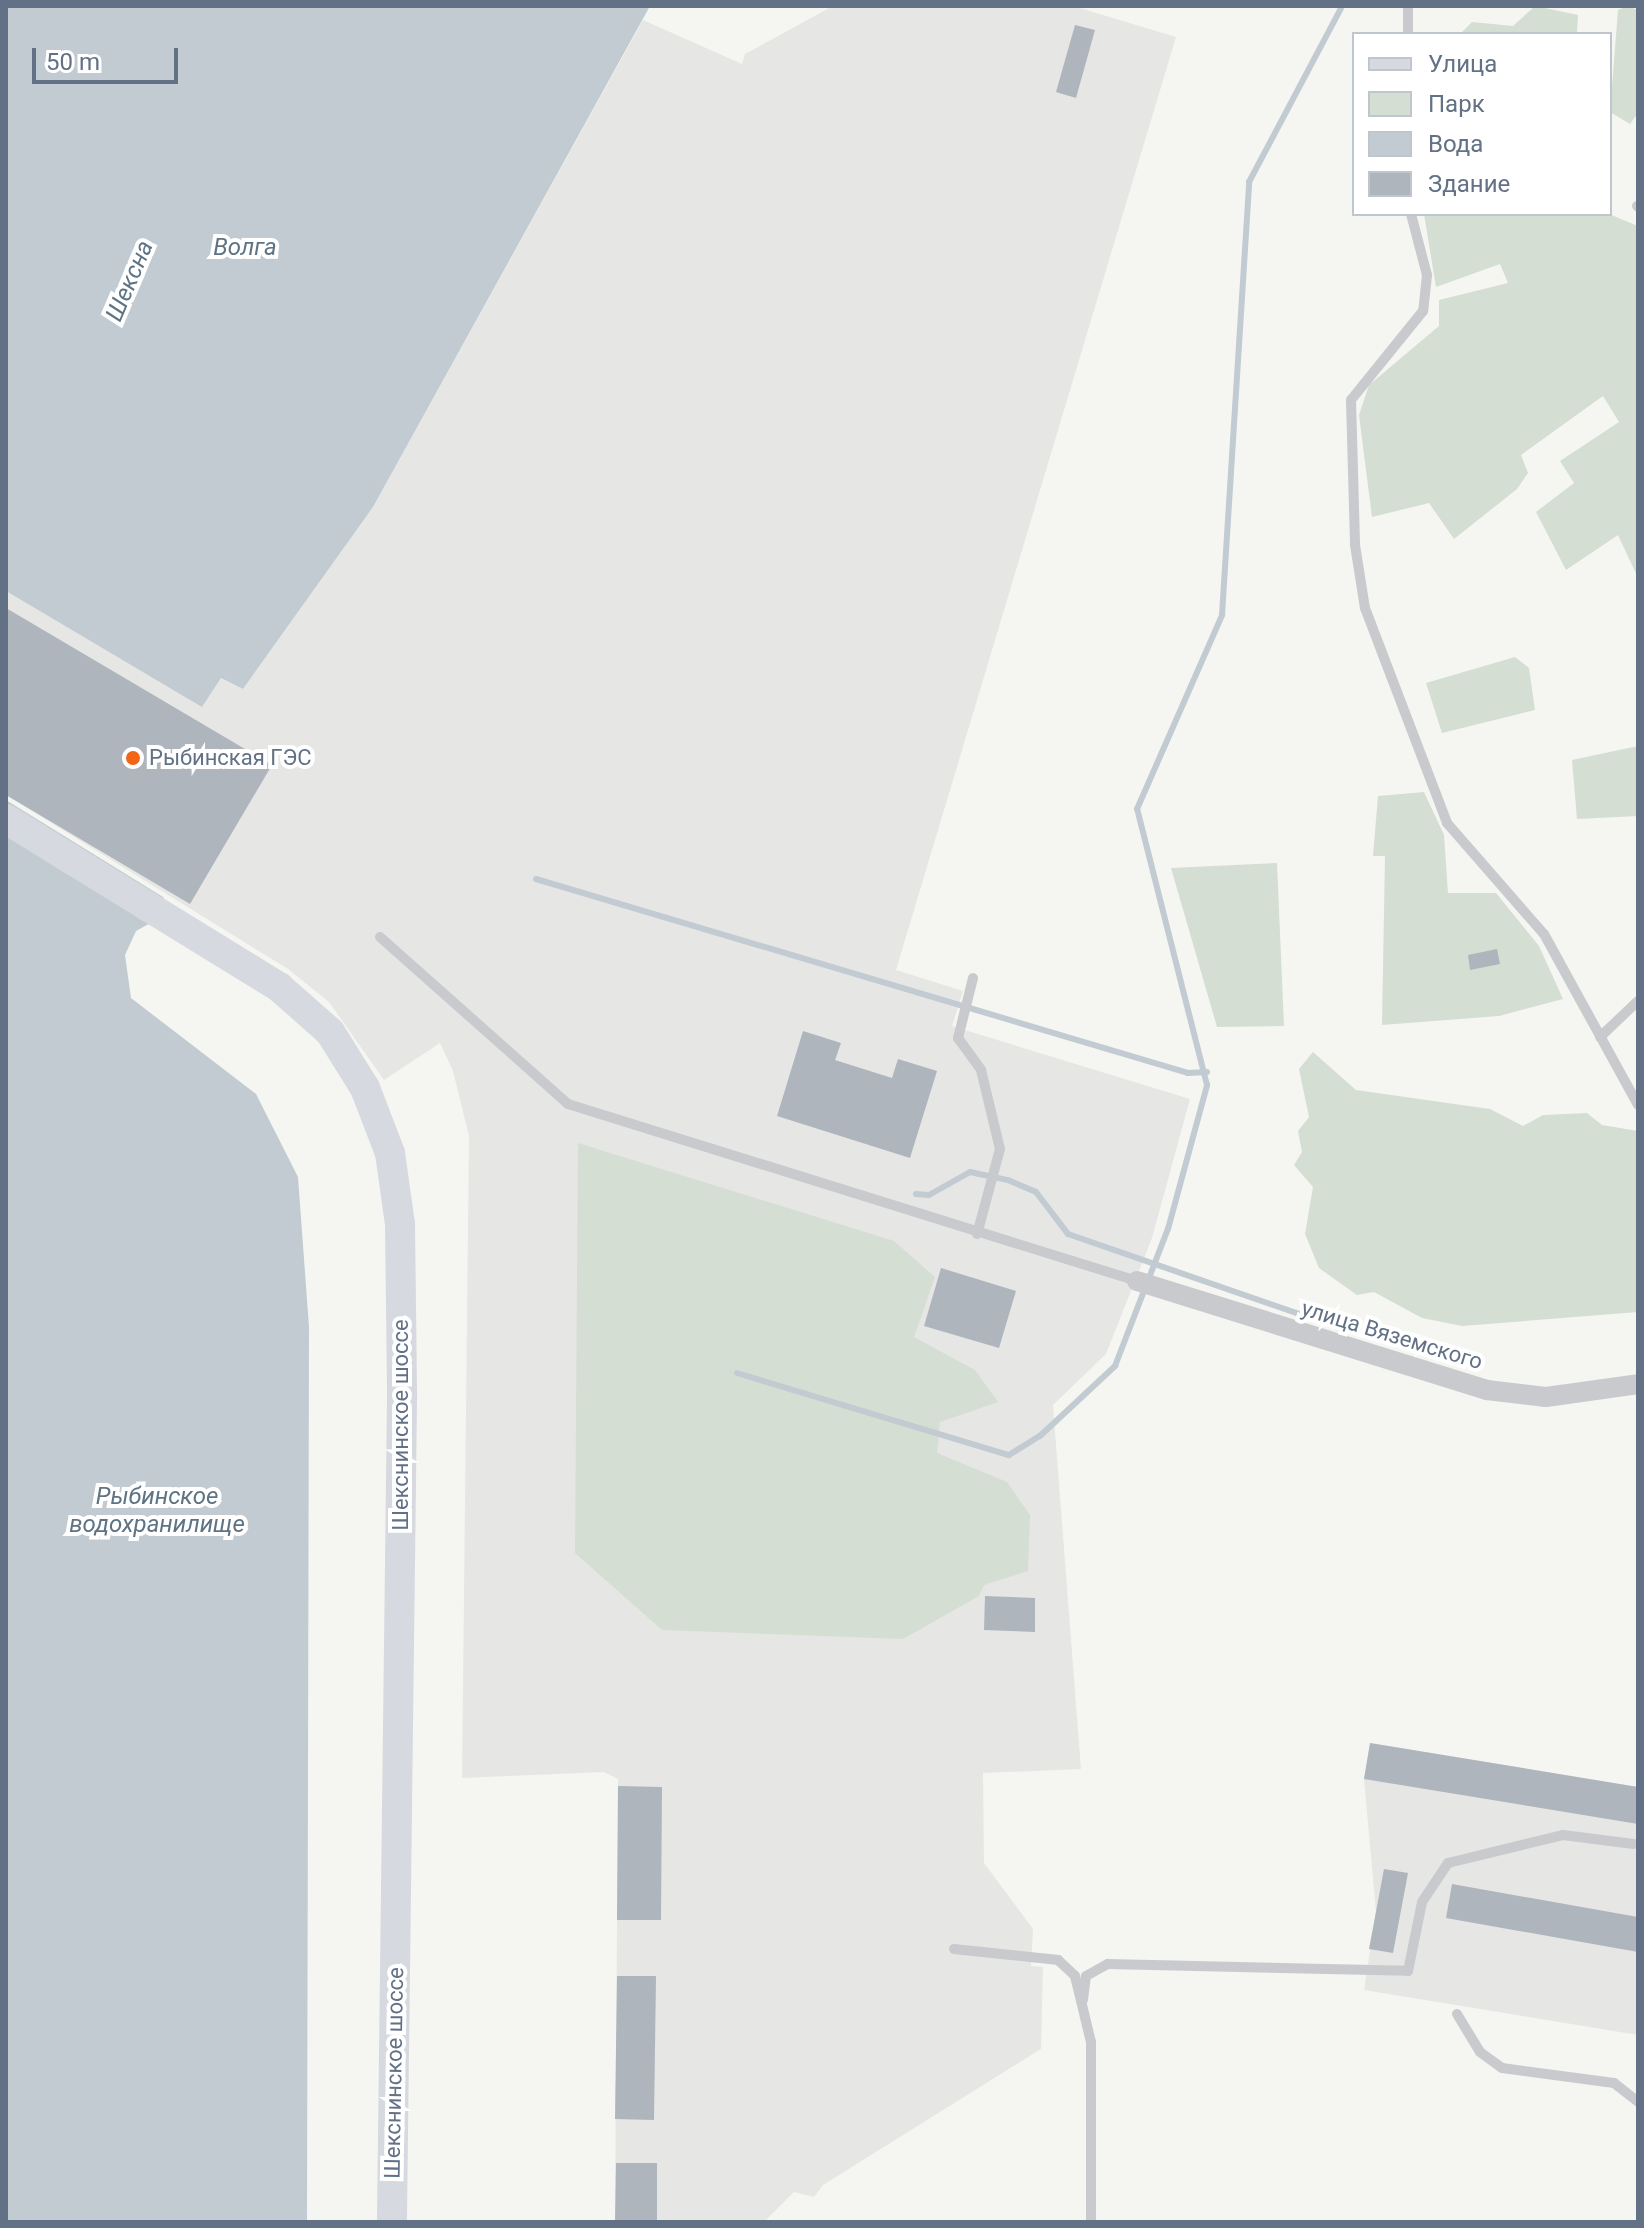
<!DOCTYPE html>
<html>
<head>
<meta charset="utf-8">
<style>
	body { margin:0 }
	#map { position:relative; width:1644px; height:2228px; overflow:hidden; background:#f5f6f1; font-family:Roboto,sans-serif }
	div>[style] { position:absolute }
	.built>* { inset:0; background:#e6e6e5 }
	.green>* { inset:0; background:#d5ded2 }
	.water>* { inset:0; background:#c2cbd2 }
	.stream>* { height:6px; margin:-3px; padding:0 3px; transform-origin:3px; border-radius:3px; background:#c2cbd2 }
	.building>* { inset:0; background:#afb5bc }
	.lane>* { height:10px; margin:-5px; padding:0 5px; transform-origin:5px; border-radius:5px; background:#c8cace }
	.street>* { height:20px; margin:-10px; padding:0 10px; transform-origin:10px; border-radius:10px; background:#c8cace }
	.secondary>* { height:30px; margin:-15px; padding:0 15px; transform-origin:15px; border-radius:15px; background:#d6d9df }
	.dots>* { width:22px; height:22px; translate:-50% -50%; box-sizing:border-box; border:4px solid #fff; border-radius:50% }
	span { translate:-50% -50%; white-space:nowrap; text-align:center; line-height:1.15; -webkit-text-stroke:8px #fff; paint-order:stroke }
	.poi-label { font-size:22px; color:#627185 }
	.left { translate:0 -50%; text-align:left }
	.street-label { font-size:22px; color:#627185 }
	.water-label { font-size:24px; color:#5e7383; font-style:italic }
	.frame { position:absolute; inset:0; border:8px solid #627185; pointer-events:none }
	.legend { position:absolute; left:1352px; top:32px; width:260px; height:184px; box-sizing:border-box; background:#fff; border:2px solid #c0c6ce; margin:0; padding:10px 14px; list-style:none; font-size:24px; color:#627185 }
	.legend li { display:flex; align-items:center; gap:16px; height:40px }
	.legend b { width:40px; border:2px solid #c0c6ce }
	.scale { position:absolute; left:32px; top:48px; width:146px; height:36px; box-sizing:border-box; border:4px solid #627185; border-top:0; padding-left:10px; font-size:24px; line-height:28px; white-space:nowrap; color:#627185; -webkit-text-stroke:6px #fff; paint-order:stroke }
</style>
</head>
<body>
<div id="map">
	<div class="built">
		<i style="clip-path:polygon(833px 6px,1073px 6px,1176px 37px,896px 970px,963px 991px,952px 1026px,1190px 1099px,1152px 1238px,1106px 1354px,1053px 1405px,1081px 1769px,983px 1773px,984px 1863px,1033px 1929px,1031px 1966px,1043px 1967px,1041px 2049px,823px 2185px,814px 2197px,794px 2192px,764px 2222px,615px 2222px,618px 1779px,604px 1772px,462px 1778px,469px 1136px,453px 1071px,440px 1043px,384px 1080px,329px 1002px,288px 969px,6px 795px,6px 591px,202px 706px,221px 678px,243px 689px,373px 507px,643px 20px,742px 64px,745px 54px)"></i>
		<i style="clip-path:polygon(1370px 1743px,1638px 1787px,1638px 2035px,1364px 1990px,1376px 1912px,1364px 1779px)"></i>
	</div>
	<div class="green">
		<i style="clip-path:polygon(1535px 6px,1578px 15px,1577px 34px,1460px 34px,1472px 22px,1513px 26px)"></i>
		<i style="clip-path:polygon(1628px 6px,1638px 10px,1638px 113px,1630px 124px,1610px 112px,1618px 10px)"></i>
		<i style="clip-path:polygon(1424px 214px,1609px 214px,1638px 226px,1638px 578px,1618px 535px,1566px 570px,1536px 512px,1574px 483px,1560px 461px,1619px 422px,1603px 396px,1521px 455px,1528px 473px,1517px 489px,1454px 539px,1429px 503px,1372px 517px,1359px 415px,1369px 385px,1439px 326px,1439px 300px,1508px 283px,1500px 264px,1436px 287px)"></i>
		<i style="clip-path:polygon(1515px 657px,1529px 668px,1535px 710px,1442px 733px,1426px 683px)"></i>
		<i style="clip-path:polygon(1638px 746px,1638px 816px,1577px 819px,1572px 760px)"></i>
		<i style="clip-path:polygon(1424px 792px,1444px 835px,1448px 893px,1496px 893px,1539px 946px,1563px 999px,1499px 1016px,1382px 1025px,1385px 856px,1373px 856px,1378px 796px)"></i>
		<i style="clip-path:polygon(1277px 863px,1284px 1026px,1217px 1027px,1171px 868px)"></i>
		<i style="clip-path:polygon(1313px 1052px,1356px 1090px,1490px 1109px,1523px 1126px,1543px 1115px,1587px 1113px,1602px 1125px,1638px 1131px,1638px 1312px,1462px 1326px,1422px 1318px,1374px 1292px,1357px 1295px,1319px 1268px,1305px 1234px,1313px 1187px,1294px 1165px,1302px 1152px,1298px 1131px,1309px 1117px,1299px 1069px)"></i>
		<i style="clip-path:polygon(578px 1143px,894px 1241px,935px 1277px,914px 1337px,975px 1370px,998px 1402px,940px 1422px,937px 1453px,1007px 1482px,1030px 1515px,1028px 1571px,984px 1585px,979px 1596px,903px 1639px,662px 1630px,575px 1553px)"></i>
	</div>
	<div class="water">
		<i style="clip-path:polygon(6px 6px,650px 6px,373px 507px,243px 689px,221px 678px,202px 707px,6px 591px)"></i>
		<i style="clip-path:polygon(6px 800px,163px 897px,169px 906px,163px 916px,136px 931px,125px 955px,131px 998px,256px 1094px,298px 1177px,309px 1327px,307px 2222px,6px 2222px)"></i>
	</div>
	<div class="stream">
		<i style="left:536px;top:879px;width:680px;rotate:16.57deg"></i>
		<i style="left:1188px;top:1073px;width:19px;rotate:-3deg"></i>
		<i style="left:916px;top:1194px;width:13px;rotate:4deg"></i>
		<i style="left:929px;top:1195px;width:47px;rotate:-29.3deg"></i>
		<i style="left:970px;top:1172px;width:39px;rotate:12deg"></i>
		<i style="left:1008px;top:1180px;width:30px;rotate:23deg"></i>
		<i style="left:1036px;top:1192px;width:53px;rotate:52.7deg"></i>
		<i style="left:1068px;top:1234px;width:287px;rotate:19.1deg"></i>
		<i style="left:737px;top:1373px;width:284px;rotate:16.8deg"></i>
		<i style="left:1009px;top:1455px;width:36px;rotate:-32deg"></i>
		<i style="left:1040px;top:1436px;width:103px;rotate:-43deg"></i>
		<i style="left:1115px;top:1366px;width:147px;rotate:-68.9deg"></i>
		<i style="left:1168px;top:1229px;width:149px;rotate:-74.8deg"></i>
		<i style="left:1207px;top:1085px;width:285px;rotate:-104.2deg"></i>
		<i style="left:1137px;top:809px;width:212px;rotate:-66.3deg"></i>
		<i style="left:1222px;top:615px;width:434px;rotate:-86.4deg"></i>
		<i style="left:1249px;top:182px;width:199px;rotate:-62.1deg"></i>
	</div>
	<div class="building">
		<i style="clip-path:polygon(1075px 25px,1095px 30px,1076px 98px,1056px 92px)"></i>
		<i style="clip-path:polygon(6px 608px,272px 765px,190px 904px,6px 795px)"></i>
		<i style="clip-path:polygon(1497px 949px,1500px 964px,1470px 970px,1468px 955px)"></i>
		<i style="clip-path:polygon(803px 1031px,841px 1043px,835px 1060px,892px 1078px,898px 1059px,937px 1071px,910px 1158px,777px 1116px)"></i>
		<i style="clip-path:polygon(941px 1268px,1016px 1291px,999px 1348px,924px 1326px)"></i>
		<i style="clip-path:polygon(985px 1596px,1035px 1598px,1035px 1632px,984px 1630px)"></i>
		<i style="clip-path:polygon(1370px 1743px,1638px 1787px,1638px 1824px,1364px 1779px)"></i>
		<i style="clip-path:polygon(618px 1786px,662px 1787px,661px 1920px,617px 1920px)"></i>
		<i style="clip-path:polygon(1384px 1869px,1408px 1873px,1393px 1953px,1369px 1949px)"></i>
		<i style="clip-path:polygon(1452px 1884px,1638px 1917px,1638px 1952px,1446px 1918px)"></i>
		<i style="clip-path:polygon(617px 1976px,656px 1976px,654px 2120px,615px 2119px)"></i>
		<i style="clip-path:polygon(616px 2163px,657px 2163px,657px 2222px,615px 2222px)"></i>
	</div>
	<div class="lane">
		<i style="left:1408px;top:34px;width:28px;rotate:-90deg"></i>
		<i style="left:1637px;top:206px;width:1px;rotate:45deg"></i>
		<i style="left:1411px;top:214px;width:63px;rotate:75.3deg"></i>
		<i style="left:1427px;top:275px;width:36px;rotate:96deg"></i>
		<i style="left:1423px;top:311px;width:114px;rotate:129deg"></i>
		<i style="left:1351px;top:400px;width:145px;rotate:88.4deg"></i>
		<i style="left:1355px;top:545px;width:64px;rotate:81deg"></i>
		<i style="left:1365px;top:608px;width:230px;rotate:69.1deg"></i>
		<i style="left:1447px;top:823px;width:147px;rotate:48.9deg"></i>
		<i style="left:1544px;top:934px;width:195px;rotate:61.2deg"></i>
		<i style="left:380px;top:937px;width:251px;rotate:41.6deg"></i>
		<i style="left:568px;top:1104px;width:596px;rotate:17.28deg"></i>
		<i style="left:973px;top:978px;width:62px;rotate:104deg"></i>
		<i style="left:958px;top:1038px;width:39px;rotate:54deg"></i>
		<i style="left:981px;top:1070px;width:81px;rotate:76.5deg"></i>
		<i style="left:1000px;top:1149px;width:88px;rotate:105.1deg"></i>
		<i style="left:1600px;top:1037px;width:52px;rotate:-43.5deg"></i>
		<i style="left:954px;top:1949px;width:105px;rotate:6deg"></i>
		<i style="left:1058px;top:1960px;width:23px;rotate:43deg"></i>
		<i style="left:1075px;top:1976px;width:68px;rotate:76.4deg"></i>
		<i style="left:1091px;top:2042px;width:180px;rotate:90deg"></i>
		<i style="left:1083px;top:2000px;width:24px;rotate:-83deg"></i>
		<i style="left:1086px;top:1976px;width:25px;rotate:-29deg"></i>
		<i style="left:1108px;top:1964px;width:300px;rotate:1.3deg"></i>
		<i style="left:1408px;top:1971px;width:70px;rotate:-78.5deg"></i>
		<i style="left:1422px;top:1902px;width:47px;rotate:-56.3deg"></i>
		<i style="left:1448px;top:1863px;width:118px;rotate:-13.7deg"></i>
		<i style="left:1563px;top:1835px;width:71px;rotate:7.3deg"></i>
		<i style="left:1457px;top:2014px;width:44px;rotate:58.8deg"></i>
		<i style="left:1480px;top:2052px;width:27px;rotate:36deg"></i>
		<i style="left:1502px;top:2068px;width:113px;rotate:7.6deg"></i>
		<i style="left:1614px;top:2083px;width:31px;rotate:38deg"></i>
	</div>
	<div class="street">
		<i style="left:1137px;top:1281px;width:367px;rotate:17.3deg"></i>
		<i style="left:1487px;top:1390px;width:59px;rotate:6.8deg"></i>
		<i style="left:1546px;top:1397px;width:93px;rotate:-8deg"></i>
	</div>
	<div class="secondary">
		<i style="left:6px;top:819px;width:321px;rotate:31.6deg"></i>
		<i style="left:279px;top:987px;width:68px;rotate:41.4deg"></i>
		<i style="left:330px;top:1032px;width:66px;rotate:58deg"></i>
		<i style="left:365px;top:1088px;width:70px;rotate:69deg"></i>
		<i style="left:390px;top:1153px;width:72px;rotate:82deg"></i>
		<i style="left:400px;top:1224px;width:175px;rotate:89.3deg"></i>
		<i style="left:402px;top:1399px;width:823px;rotate:90.7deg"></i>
	</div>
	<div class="dots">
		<i style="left:133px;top:758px;background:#f26515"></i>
	</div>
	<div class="poi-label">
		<span class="left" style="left:149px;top:758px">Рыбинская ГЭС</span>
	</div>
	<div class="street-label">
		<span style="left:1392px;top:1335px;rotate:17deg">улица Вяземского</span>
		<span style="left:401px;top:1425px;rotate:-90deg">Шекснинское шоссе</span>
		<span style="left:394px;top:2073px;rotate:-89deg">Шекснинское шоссе</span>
	</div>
	<div class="water-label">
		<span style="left:245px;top:248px">Волга</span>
		<span style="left:130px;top:281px;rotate:-67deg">Шексна</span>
		<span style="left:157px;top:1511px">Рыбинское<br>водохранилище</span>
	</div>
	<div class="frame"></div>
	<ul class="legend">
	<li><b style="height:10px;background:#d6d9df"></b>Улица</li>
	<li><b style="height:22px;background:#d5ded2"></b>Парк</li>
	<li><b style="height:22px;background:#c2cbd2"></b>Вода</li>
	<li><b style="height:22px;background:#afb5bc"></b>Здание</li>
	</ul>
	<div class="scale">50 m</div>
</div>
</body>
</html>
